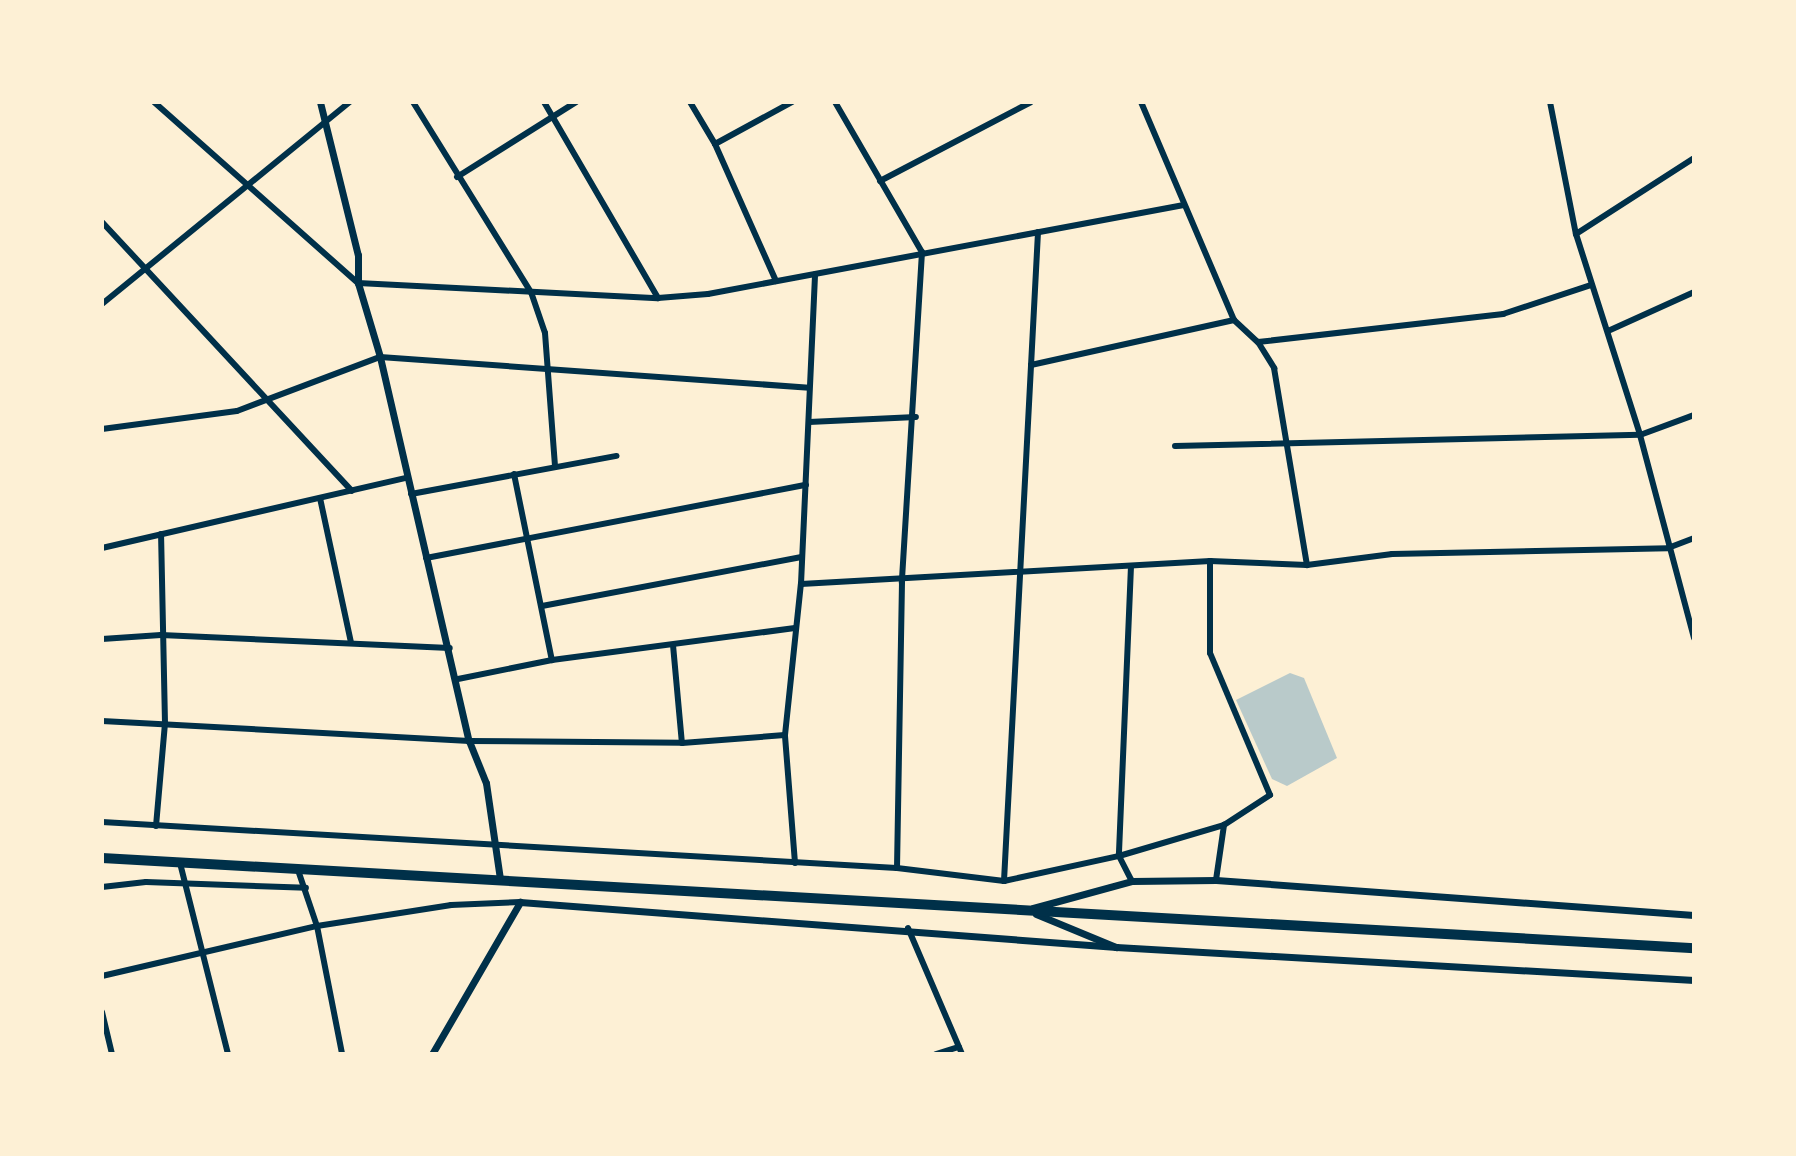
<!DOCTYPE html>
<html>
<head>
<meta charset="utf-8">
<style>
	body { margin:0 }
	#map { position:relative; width:1796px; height:1156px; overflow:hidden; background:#fdf0d5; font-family:"DM Sans",sans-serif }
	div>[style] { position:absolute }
	.green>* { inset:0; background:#b9caca }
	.minor>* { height:6px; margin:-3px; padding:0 3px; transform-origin:3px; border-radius:3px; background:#003049 }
	.tertiary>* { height:7px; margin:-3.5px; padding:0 3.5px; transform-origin:3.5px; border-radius:3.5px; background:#003049 }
	.trunk>* { height:10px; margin:-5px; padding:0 5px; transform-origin:5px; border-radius:5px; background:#003049 }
	span { translate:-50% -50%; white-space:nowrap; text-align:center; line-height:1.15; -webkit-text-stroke:6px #fdf0d5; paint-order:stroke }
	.frame { position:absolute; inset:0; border:104px solid #fdf0d5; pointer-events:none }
</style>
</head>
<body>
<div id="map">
	<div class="green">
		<i style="clip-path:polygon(1290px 673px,1304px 678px,1337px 758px,1287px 786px,1272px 779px,1236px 700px)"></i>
	</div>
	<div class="minor">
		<i style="left:154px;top:102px;width:273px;rotate:41.6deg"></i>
		<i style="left:358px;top:283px;width:300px;rotate:2.9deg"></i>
		<i style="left:658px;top:298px;width:50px;rotate:-4.6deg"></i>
		<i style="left:708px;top:294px;width:484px;rotate:-10.6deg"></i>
		<i style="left:413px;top:102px;width:224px;rotate:58.2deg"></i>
		<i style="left:531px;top:292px;width:43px;rotate:71.1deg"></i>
		<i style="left:545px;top:333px;width:134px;rotate:85.7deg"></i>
		<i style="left:544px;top:102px;width:227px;rotate:59.8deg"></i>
		<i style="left:690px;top:102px;width:49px;rotate:59.2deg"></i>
		<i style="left:715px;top:144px;width:150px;rotate:66deg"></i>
		<i style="left:835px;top:102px;width:173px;rotate:59.9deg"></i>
		<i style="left:922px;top:252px;width:331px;rotate:93.5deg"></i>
		<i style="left:902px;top:582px;width:286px;rotate:91deg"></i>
		<i style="left:1141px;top:102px;width:237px;rotate:66.9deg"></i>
		<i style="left:1234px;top:320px;width:33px;rotate:43deg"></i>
		<i style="left:1258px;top:342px;width:31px;rotate:58deg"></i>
		<i style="left:1274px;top:368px;width:200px;rotate:80.5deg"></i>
		<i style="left:1550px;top:102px;width:135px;rotate:78.9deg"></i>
		<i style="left:1576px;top:234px;width:211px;rotate:72.3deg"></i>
		<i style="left:1640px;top:435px;width:210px;rotate:75.1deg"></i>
		<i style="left:715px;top:144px;width:88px;rotate:-28.6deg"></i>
		<i style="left:457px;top:177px;width:141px;rotate:-32.2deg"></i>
		<i style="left:880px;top:181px;width:170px;rotate:-27.6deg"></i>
		<i style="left:102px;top:222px;width:367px;rotate:47.1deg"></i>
		<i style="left:1576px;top:234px;width:140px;rotate:-32.8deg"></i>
		<i style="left:102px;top:304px;width:320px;rotate:-39.2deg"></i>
		<i style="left:1608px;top:331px;width:94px;rotate:-24.4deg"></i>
		<i style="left:1258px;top:342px;width:247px;rotate:-6.5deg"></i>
		<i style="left:1503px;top:314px;width:93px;rotate:-18.2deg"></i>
		<i style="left:1031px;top:365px;width:208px;rotate:-12.5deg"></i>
		<i style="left:809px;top:422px;width:107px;rotate:-2.7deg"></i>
		<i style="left:102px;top:429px;width:136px;rotate:-7.6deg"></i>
		<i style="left:237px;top:411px;width:153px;rotate:-20.7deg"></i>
		<i style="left:380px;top:357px;width:430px;rotate:4.1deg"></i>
		<i style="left:1175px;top:446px;width:465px;rotate:-1.4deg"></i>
		<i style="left:1640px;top:435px;width:58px;rotate:-20.3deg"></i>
		<i style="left:514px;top:474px;width:190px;rotate:78.5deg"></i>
		<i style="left:411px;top:494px;width:209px;rotate:-10.5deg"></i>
		<i style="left:320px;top:498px;width:148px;rotate:77.9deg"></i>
		<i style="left:102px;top:548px;width:312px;rotate:-13deg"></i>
		<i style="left:426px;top:558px;width:387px;rotate:-10.9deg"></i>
		<i style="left:1131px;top:566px;width:290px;rotate:92.4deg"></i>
		<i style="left:1119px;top:856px;width:28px;rotate:63deg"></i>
		<i style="left:801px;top:584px;width:410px;rotate:-3.2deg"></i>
		<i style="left:1210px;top:561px;width:97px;rotate:2.4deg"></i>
		<i style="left:1307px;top:565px;width:86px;rotate:-7.4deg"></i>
		<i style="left:1392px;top:554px;width:276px;rotate:-1.2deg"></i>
		<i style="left:1668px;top:548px;width:28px;rotate:-21deg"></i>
		<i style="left:542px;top:606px;width:264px;rotate:-10.7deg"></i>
		<i style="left:102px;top:639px;width:59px;rotate:-3.9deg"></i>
		<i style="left:161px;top:635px;width:289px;rotate:2.6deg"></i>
		<i style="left:673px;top:645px;width:98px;rotate:84.8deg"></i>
		<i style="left:458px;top:679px;width:96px;rotate:-11.4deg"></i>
		<i style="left:552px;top:660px;width:245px;rotate:-7.5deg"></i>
		<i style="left:102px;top:721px;width:368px;rotate:3.1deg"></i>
		<i style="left:469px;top:741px;width:213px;rotate:0.5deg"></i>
		<i style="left:682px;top:743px;width:103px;rotate:-4.4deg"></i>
		<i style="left:102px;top:822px;width:796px;rotate:3.31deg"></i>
		<i style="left:897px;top:868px;width:108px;rotate:6.9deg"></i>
		<i style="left:1004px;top:881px;width:118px;rotate:-12.3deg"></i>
		<i style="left:1119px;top:856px;width:109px;rotate:-16.4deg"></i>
		<i style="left:1224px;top:825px;width:55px;rotate:-33.1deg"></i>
		<i style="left:1270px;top:795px;width:154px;rotate:-112.9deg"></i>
		<i style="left:1210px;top:653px;width:92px;rotate:-90deg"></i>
		<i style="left:156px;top:826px;width:103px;rotate:-85deg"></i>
		<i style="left:165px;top:723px;width:189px;rotate:-91.2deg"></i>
		<i style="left:180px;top:863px;width:197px;rotate:75.9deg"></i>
		<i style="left:795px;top:863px;width:128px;rotate:-94.5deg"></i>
		<i style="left:785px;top:735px;width:152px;rotate:-84deg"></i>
		<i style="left:801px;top:584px;width:310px;rotate:-87.4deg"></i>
		<i style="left:298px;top:870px;width:59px;rotate:71.3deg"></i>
		<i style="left:317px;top:926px;width:130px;rotate:78.9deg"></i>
		<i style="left:1216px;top:880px;width:56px;rotate:-81.7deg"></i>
		<i style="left:1004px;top:881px;width:650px;rotate:-87deg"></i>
		<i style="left:102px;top:887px;width:44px;rotate:-6.5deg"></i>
		<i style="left:146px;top:882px;width:160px;rotate:2.1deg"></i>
		<i style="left:908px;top:928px;width:137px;rotate:66.8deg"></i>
		<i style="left:102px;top:976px;width:221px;rotate:-13.1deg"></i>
		<i style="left:317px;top:926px;width:136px;rotate:-8.9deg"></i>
		<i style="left:451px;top:905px;width:69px;rotate:-2.5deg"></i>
		<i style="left:102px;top:1012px;width:43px;rotate:76.6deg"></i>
		<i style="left:936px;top:1054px;width:24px;rotate:-17deg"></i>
	</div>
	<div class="tertiary">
		<i style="left:320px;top:102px;width:158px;rotate:76.1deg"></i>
		<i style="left:358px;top:255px;width:28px;rotate:90deg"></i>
		<i style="left:358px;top:283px;width:77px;rotate:73.4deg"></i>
		<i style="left:380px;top:357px;width:394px;rotate:77deg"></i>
		<i style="left:469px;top:741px;width:45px;rotate:68deg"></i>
		<i style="left:486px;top:783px;width:97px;rotate:81.7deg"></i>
		<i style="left:1033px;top:908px;width:103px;rotate:-15.3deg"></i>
		<i style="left:1132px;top:881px;width:84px;rotate:-0.7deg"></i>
		<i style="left:1216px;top:880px;width:479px;rotate:4.2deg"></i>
		<i style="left:1036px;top:914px;width:87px;rotate:22.4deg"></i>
		<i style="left:1116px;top:947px;width:579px;rotate:3.27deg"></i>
		<i style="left:432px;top:1054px;width:176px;rotate:-59.9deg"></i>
		<i style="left:520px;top:902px;width:598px;rotate:4.32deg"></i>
	</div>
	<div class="trunk">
		<i style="left:102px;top:858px;width:1595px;rotate:3.24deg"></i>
	</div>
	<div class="frame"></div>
</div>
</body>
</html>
